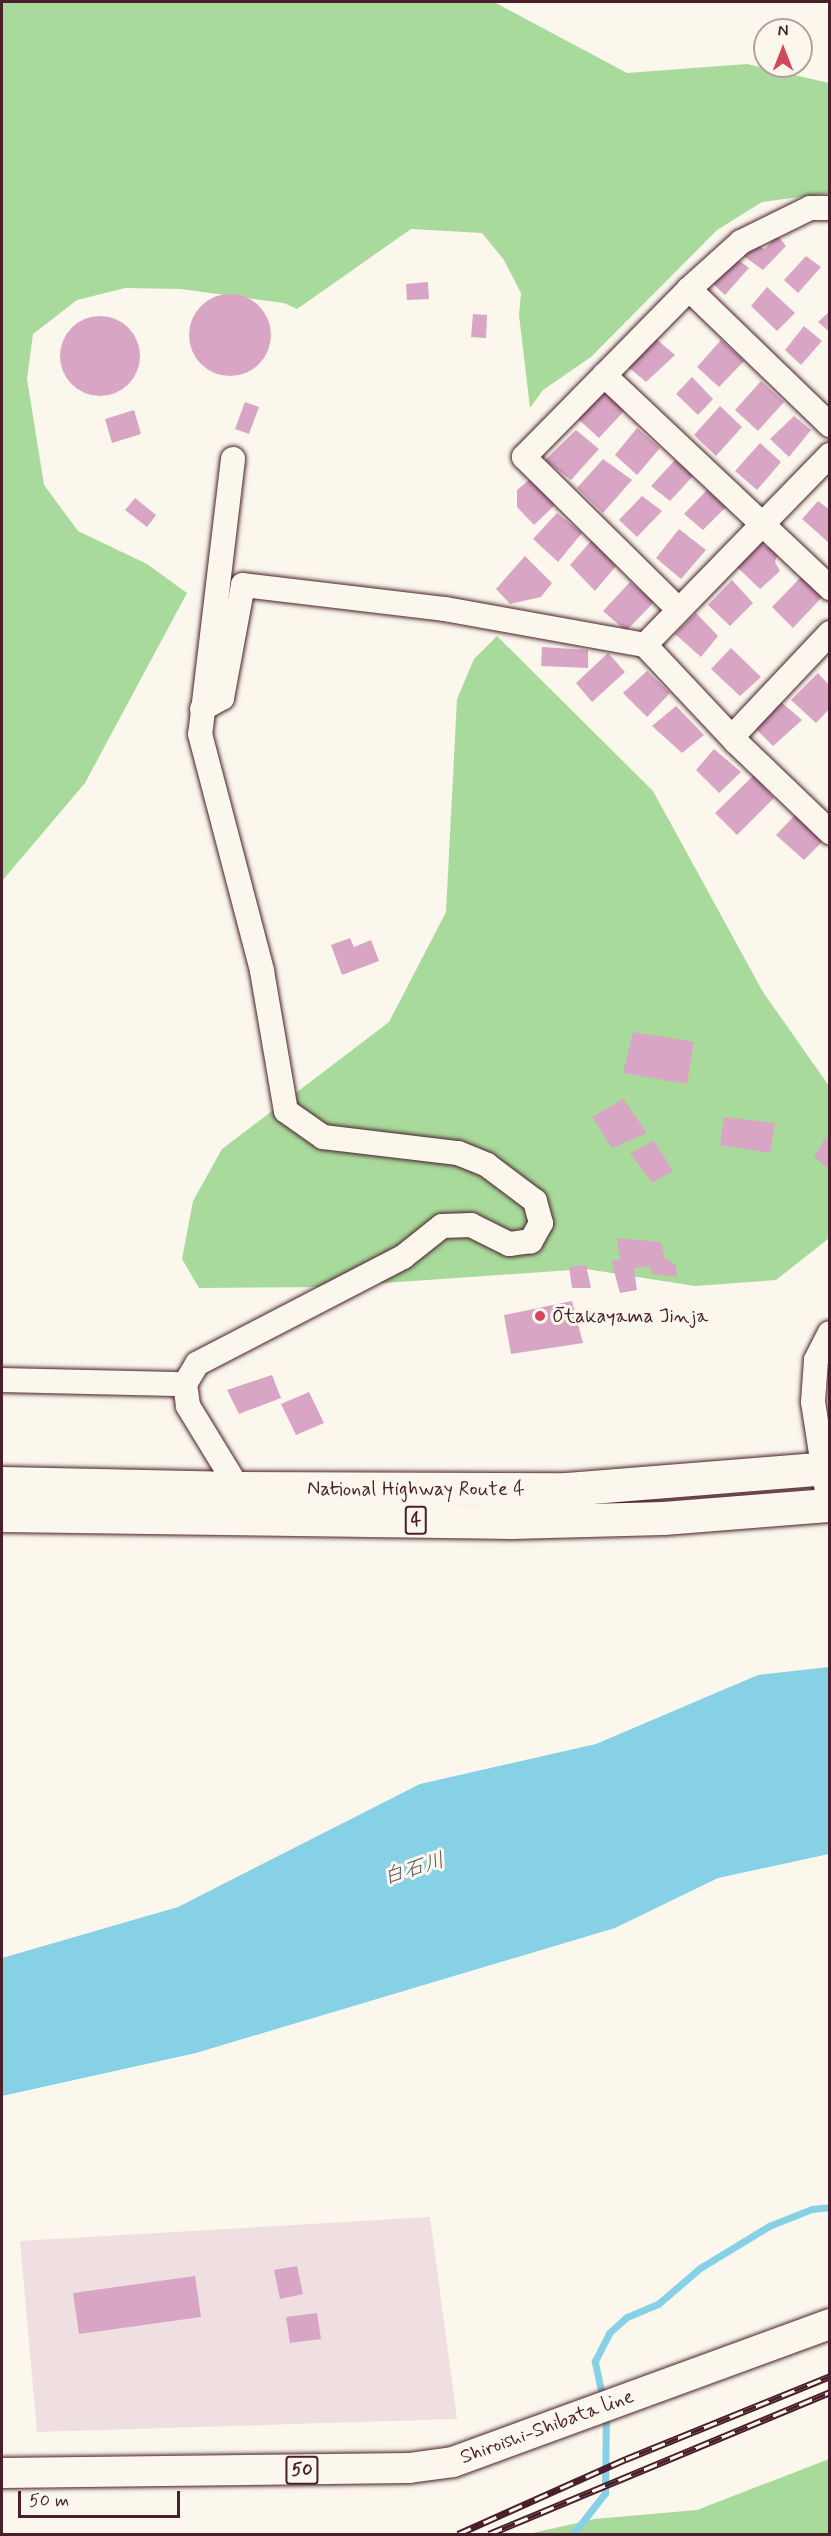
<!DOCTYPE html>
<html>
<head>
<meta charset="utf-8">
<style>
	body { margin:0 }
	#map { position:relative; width:831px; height:2536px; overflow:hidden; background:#fbf7ec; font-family:Mynerve,"Klee One",sans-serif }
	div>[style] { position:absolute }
	.built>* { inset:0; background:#f0dfe0 }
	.green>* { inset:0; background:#a8da9b }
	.water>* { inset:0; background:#86d1e6 }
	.stream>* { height:7px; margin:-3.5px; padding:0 3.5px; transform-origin:3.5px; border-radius:3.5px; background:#86d1e6 }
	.building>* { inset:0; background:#d8a6c4 }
	.round { border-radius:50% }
	.roads { filter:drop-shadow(0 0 2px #4a1f2b) drop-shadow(0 0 2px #4a1f2b) }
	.minor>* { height:24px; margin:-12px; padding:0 12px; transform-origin:12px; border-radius:12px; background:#fbf7ec }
	.major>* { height:30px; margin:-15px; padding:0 15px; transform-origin:15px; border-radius:15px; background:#fbf7ec }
	.highway>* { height:33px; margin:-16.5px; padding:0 16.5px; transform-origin:16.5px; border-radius:16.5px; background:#fbf7ec }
	.rail>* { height:7px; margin-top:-3.5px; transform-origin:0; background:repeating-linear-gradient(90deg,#fbf7ec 0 14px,#4a1f2b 0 28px); box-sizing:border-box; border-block:2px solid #4a1f2b }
	.dots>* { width:16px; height:16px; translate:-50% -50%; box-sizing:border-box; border:3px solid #fbf7ec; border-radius:50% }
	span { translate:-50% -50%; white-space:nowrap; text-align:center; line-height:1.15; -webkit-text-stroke:6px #fbf7ec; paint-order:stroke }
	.shield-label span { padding:2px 4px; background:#fbf7ec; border:2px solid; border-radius:4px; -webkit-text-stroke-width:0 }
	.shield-label { font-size:18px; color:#4a1f2b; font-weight:700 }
	.poi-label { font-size:20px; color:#4a1f2b }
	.left { translate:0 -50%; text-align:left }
	.street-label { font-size:20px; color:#4a1f2b }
	.water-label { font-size:21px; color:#5c5463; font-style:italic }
	.frame { position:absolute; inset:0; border:3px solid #4a1f2b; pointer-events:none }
	.north { position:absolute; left:753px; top:18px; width:60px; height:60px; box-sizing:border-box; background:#fbf7ec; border:2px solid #b4a19f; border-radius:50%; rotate:0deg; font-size:16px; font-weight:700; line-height:24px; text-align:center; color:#4a1f2b }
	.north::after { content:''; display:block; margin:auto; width:21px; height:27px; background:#d1495b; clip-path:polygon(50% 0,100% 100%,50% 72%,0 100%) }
	.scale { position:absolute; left:18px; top:2491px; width:162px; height:27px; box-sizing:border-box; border:3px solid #4a1f2b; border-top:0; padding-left:8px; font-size:18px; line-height:21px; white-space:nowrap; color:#4a1f2b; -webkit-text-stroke:4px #fbf7ec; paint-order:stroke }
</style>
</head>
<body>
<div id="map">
	<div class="built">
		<i style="clip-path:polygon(430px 2217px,457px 2419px,37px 2432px,20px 2241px)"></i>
	</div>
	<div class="green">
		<i style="clip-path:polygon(2px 2px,494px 2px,627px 73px,747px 64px,829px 83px,830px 193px,762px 202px,717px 230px,591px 357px,543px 390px,530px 408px,519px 315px,521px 293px,504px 260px,482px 233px,411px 229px,297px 309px,284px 303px,181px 289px,125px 288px,77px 300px,33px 334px,27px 379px,44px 485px,78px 531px,147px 564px,187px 593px,85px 783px,2px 881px)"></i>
		<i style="clip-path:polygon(497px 636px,653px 791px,763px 992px,829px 1086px,828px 1239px,776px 1280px,695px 1286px,586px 1269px,326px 1287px,199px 1288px,182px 1259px,193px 1201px,222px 1149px,389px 1022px,446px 912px,457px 699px,474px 659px)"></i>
		<i style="clip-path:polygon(829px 2459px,829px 2534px,528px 2534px,595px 2519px,697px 2510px)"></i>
	</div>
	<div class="water">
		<i style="clip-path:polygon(829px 1667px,829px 1854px,718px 1878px,615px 1928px,196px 2053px,2px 2096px,2px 1958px,178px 1907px,420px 1784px,596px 1744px,758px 1675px)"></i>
	</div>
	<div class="stream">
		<i style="left:603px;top:2400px;width:40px;rotate:-102deg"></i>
		<i style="left:595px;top:2361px;width:31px;rotate:-63deg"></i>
		<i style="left:609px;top:2333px;width:24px;rotate:-42deg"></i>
		<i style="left:627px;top:2317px;width:34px;rotate:-23deg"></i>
		<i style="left:658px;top:2304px;width:55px;rotate:-40.6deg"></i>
		<i style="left:700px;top:2268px;width:81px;rotate:-31.3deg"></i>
		<i style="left:769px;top:2226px;width:46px;rotate:-21.6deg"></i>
		<i style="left:812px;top:2209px;width:18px;rotate:-6deg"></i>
		<i style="left:573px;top:2534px;width:52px;rotate:-52deg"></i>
		<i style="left:605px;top:2493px;width:79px;rotate:-89.3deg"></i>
	</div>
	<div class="building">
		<i style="clip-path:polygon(777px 235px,786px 246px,763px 270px,742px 255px,752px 243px,765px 249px)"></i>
		<i style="clip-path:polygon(806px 256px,821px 267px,798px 293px,784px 280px)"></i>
		<i style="clip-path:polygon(736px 258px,749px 268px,725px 295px,710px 281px)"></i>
		<i style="clip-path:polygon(428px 282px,429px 299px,407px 300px,406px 284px)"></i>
		<i style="clip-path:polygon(767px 287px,795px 313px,777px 331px,751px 306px)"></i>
		<i class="round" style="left:189px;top:294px;width:82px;height:82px"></i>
		<i style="clip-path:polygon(830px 311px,830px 332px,818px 322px)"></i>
		<i style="clip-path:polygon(473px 314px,487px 315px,486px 338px,471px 337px)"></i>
		<i class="round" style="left:60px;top:316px;width:80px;height:80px"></i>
		<i style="clip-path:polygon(804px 326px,822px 341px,801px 365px,785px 350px)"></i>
		<i style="clip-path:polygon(655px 338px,675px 355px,646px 382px,627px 366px)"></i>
		<i style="clip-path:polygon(721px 340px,744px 361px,719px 387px,697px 367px)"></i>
		<i style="clip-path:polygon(692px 377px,713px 399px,698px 415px,676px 394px)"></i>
		<i style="clip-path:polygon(761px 381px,784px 402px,758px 431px,735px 410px)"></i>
		<i style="clip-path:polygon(604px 392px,625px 410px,599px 438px,578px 419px)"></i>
		<i style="clip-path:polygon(245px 402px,259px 407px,249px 434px,235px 429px)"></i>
		<i style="clip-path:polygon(720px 406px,742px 427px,716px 456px,694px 435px)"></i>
		<i style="clip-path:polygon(134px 410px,141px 434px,112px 443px,105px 419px)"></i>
		<i style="clip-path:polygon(794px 416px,811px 430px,789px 457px,770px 439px)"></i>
		<i style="clip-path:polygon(637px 428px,660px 448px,637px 475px,615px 455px)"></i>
		<i style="clip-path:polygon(576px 430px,599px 449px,571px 480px,545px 460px)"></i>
		<i style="clip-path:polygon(760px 443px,781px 462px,757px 490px,735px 471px)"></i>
		<i style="clip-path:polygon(603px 459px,632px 480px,603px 513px,577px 488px)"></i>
		<i style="clip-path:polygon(675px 460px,693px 476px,670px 501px,651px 486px)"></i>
		<i style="clip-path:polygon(529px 480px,557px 503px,534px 525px,517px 507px,517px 490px)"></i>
		<i style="clip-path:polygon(707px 490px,726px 507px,703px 530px,684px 514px)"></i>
		<i style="clip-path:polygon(642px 496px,662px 511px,637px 537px,619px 520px)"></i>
		<i style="clip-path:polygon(135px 498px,156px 515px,147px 527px,125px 510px)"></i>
		<i style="clip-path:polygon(818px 501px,830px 510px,828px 542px,802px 519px)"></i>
		<i style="clip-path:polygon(557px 513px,582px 533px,558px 562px,533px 539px)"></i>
		<i style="clip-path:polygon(679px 529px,706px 550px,681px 579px,656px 558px)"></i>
		<i style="clip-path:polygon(591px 541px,616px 566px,595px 591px,570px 565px)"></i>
		<i style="clip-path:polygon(759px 543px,778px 553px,775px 562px,780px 571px,760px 589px,736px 566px)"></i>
		<i style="clip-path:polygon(525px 556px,552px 583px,541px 597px,510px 604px,496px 589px)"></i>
		<i style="clip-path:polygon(801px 577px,823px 596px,793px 628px,772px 607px)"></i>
		<i style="clip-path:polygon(732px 580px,753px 603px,730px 626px,708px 605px)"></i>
		<i style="clip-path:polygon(630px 582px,654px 602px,626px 631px,603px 611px)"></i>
		<i style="clip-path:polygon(696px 613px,718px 636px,701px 657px,675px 634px)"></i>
		<i style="clip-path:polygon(542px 647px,588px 650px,588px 668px,541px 666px)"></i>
		<i style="clip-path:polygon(731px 648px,761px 677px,740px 696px,711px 669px)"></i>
		<i style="clip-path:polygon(608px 653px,625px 672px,592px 702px,576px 683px)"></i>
		<i style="clip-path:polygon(647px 671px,670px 693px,647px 717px,623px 693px)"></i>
		<i style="clip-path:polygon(818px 673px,830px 686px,830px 708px,816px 723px,791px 700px)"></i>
		<i style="clip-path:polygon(781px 702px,802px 720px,773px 746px,755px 728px)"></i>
		<i style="clip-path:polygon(676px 706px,704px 735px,682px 753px,652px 726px)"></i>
		<i style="clip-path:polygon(714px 749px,741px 772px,719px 793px,696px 770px)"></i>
		<i style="clip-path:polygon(754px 775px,774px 798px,737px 835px,715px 813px)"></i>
		<i style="clip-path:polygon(796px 814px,822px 842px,804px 860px,776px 835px)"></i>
		<i style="clip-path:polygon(350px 938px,354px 947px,371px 940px,379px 961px,342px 975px,331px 945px)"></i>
		<i style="clip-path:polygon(633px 1032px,694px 1042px,687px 1084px,623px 1073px)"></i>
		<i style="clip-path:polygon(623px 1099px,647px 1133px,612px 1148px,592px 1117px)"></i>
		<i style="clip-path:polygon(724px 1117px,775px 1123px,770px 1153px,720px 1145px)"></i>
		<i style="clip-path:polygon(826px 1137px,830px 1139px,830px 1170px,814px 1157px)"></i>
		<i style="clip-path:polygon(654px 1141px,673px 1171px,652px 1183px,630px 1153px)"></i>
		<i style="clip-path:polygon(617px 1238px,661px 1242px,665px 1259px,675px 1264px,677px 1277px,652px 1274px,650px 1266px,634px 1268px,637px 1290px,620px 1293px,611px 1260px,620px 1261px)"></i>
		<i style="clip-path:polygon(586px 1265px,591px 1288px,572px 1288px,569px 1267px)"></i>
		<i style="clip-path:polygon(572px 1301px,583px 1343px,511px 1354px,504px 1315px)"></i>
		<i style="clip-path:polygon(272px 1375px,281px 1398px,239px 1414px,227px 1390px)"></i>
		<i style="clip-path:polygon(309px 1392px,324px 1423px,296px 1435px,281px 1404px)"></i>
		<i style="clip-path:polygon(297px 2266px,303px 2294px,280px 2299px,274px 2270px)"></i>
		<i style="clip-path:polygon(195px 2276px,201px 2317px,79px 2334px,73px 2293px)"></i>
		<i style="clip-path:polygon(317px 2313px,321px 2339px,290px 2343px,286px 2317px)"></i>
	</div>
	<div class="roads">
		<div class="minor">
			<i style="left:689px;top:289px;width:70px;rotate:-42.1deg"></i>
			<i style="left:741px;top:242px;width:77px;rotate:-26.2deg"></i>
			<i style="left:810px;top:208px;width:20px"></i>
			<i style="left:604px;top:375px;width:311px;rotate:43.3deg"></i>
			<i style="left:233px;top:459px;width:277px;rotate:96.8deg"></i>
			<i style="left:200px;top:734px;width:245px;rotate:75.3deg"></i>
			<i style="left:262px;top:971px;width:142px;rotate:80.3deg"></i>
			<i style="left:286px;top:1111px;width:45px;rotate:35.1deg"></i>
			<i style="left:323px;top:1137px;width:136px;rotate:6.8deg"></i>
			<i style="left:458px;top:1153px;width:31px;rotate:22deg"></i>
			<i style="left:487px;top:1165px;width:60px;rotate:36.9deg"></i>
			<i style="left:535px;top:1201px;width:23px;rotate:75deg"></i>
			<i style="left:541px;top:1223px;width:21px;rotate:119deg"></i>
			<i style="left:531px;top:1241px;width:22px;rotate:172deg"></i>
			<i style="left:509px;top:1244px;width:42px;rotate:-153.4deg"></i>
			<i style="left:471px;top:1225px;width:29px;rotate:178deg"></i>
			<i style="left:442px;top:1226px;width:50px;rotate:141.5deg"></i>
			<i style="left:403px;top:1257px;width:232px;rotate:152.6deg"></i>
			<i style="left:197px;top:1364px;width:23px;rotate:121deg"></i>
			<i style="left:185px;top:1384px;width:22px;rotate:82deg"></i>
			<i style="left:188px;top:1406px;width:96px;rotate:58.6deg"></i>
			<i style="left:677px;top:608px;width:215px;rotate:-135.4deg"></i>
			<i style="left:524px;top:457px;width:235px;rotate:-45.5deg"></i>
			<i style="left:689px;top:289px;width:196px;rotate:44deg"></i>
			<i style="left:645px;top:645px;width:265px;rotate:-45.8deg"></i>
			<i style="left:202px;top:709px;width:23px;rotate:-29deg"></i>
			<i style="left:222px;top:698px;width:115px;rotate:-79.5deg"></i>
			<i style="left:243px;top:585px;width:203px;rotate:6.8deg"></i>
			<i style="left:445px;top:609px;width:203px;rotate:10.2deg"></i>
			<i style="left:645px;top:645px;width:132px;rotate:46.8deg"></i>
			<i style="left:735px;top:741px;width:132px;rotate:43.8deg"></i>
			<i style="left:732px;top:737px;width:143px;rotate:-46.7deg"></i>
			<i style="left:2px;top:1380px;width:183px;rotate:1.3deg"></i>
			<i style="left:829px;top:1505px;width:104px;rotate:-98.8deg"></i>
			<i style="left:813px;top:1402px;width:42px;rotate:-85.9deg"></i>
			<i style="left:816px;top:1360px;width:30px;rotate:-63deg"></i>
		</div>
		<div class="major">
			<i style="left:2px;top:2473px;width:407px;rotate:-0.7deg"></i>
			<i style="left:409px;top:2468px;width:44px;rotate:-7.8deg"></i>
			<i style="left:453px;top:2462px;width:401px;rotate:-20.1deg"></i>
		</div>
		<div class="highway">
			<i style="left:2px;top:1483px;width:236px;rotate:1.2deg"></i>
			<i style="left:238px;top:1488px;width:329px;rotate:0.2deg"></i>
			<i style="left:567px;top:1489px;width:264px;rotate:-4.6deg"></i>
			<i style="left:2px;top:1515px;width:509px;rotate:0.79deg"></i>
			<i style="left:511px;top:1522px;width:152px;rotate:-1.5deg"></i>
			<i style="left:663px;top:1518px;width:168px;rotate:-4.5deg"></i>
		</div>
	</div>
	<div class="rail">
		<i style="left:458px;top:2534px;width:184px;rotate:-24.1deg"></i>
		<i style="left:626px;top:2459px;width:220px;rotate:-22.1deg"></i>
		<i style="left:489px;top:2534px;width:369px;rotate:-22.6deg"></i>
	</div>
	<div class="dots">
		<i style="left:540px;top:1316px;background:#d1495b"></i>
	</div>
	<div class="shield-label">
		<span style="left:416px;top:1520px">4</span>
		<span style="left:302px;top:2470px">50</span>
	</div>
	<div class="poi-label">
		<span class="left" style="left:552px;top:1316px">Ōtakayama Jinja</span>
	</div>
	<div class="street-label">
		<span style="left:416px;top:1489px">National Highway Route 4</span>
		<span style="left:547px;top:2427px;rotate:-20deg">Shiroishi-Shibata line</span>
	</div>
	<div class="water-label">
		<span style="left:414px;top:1869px;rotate:-17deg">白石川</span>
	</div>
	<div class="frame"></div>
	<div class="north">N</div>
	<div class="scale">50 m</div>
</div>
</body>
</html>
